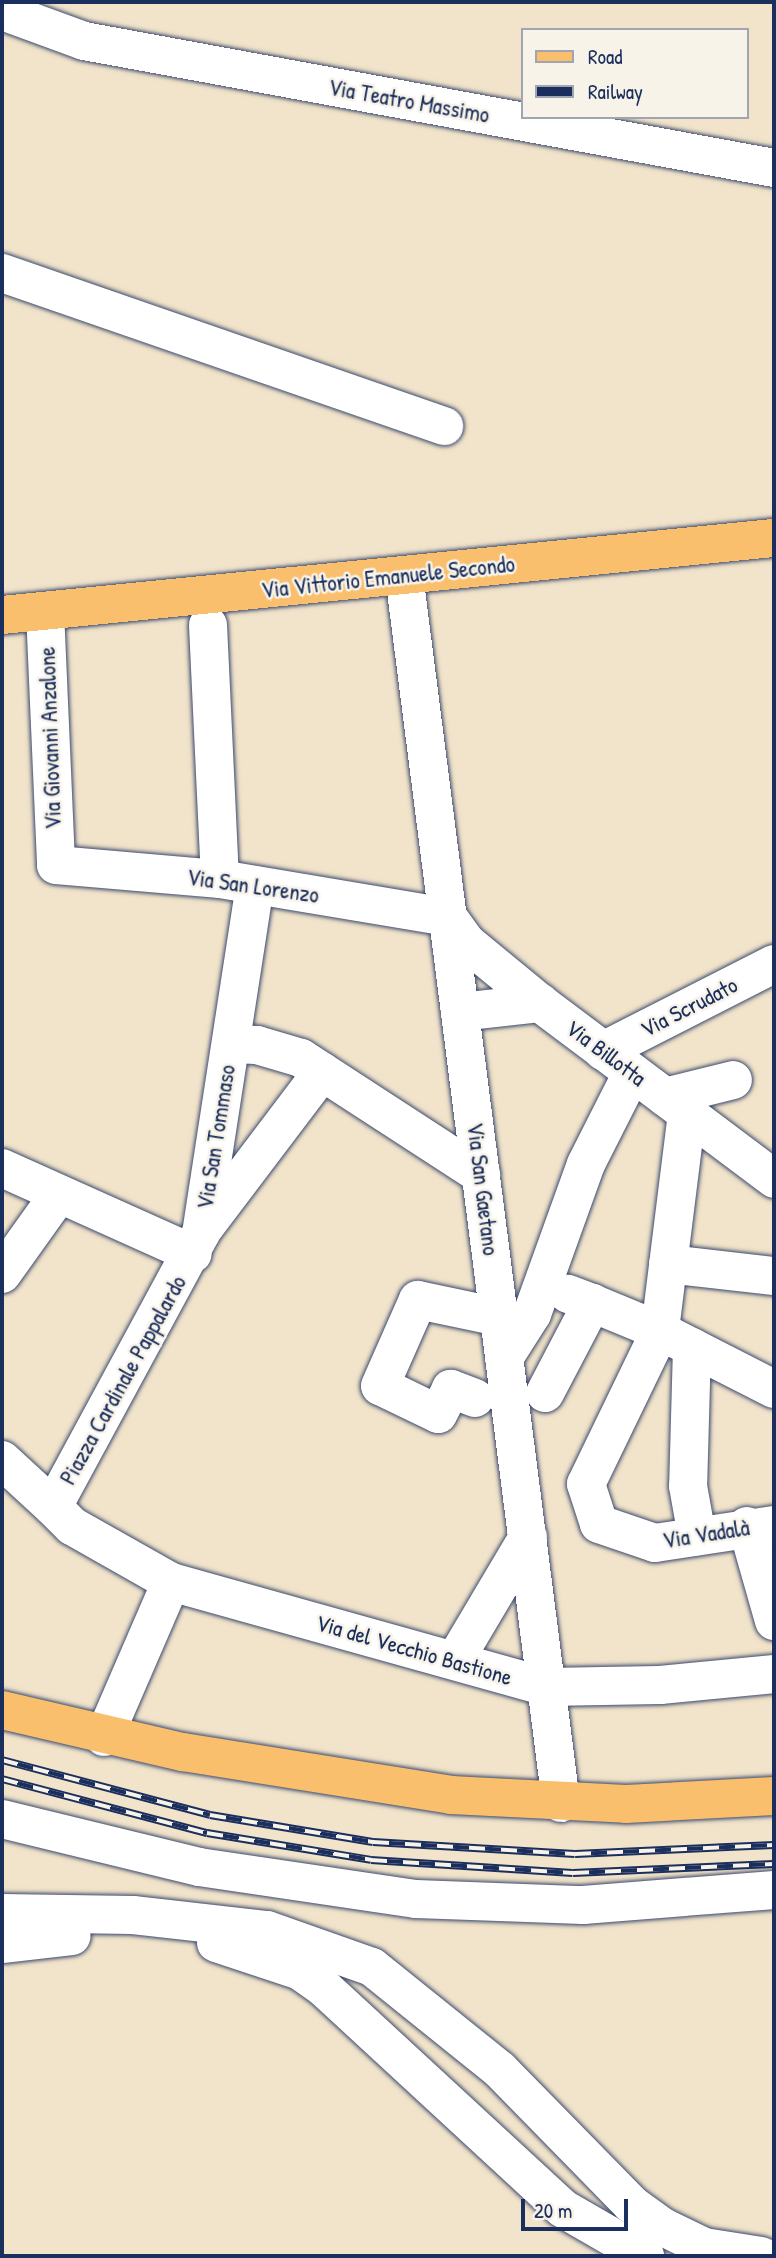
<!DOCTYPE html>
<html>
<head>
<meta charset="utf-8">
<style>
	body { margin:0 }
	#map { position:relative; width:776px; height:2258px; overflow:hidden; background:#f2e4ca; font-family:"Patrick Hand",sans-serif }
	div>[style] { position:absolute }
	.roads { filter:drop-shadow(0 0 2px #3b4a6e) drop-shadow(0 0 2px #3b4a6e) }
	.minor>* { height:38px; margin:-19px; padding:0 19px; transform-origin:19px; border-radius:19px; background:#fff }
	.major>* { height:38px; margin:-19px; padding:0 19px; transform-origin:19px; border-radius:19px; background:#f9bf6d }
	.rail>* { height:8px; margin-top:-4px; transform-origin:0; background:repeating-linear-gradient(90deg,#f7f3e8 0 16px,#1b2f5e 0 32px); box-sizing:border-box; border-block:2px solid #1b2f5e }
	span { translate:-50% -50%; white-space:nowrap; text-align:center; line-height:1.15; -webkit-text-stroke:5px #f7f3e8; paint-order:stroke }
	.street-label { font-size:23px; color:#1b2f5e }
	.frame { position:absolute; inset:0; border:4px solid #1b2f5e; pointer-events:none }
	.legend { position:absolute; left:521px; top:28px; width:228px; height:91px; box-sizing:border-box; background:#f7f3e8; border:2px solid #9fa5b1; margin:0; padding:9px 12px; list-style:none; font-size:21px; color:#1b2f5e }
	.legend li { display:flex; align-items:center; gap:14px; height:35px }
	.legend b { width:35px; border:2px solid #9fa5b1 }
	.scale { position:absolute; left:521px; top:2199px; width:107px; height:32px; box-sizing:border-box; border:4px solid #1b2f5e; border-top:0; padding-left:9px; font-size:21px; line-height:24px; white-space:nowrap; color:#1b2f5e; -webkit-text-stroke:5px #f7f3e8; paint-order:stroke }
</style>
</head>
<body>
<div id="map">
	<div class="roads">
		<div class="minor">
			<i style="left:2px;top:11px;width:87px;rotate:20.1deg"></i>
			<i style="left:84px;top:41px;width:702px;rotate:10.43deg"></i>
			<i style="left:2px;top:273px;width:468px;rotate:19.1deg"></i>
			<i style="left:404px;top:575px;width:1238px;rotate:82.71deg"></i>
			<i style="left:45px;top:611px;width:254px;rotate:87.5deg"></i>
			<i style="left:56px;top:865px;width:165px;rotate:4.9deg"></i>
			<i style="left:220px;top:879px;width:231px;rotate:9.5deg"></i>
			<i style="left:208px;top:625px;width:254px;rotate:87.3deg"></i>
			<i style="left:255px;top:885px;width:352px;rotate:98.8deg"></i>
			<i style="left:201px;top:1233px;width:311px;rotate:118.4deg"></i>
			<i style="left:53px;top:1507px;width:27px;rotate:45deg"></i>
			<i style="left:72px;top:1526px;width:114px;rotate:29.5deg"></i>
			<i style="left:171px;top:1582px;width:389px;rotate:15.6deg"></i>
			<i style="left:546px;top:1687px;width:114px;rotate:-1deg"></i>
			<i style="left:660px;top:1685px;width:115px;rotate:-5.5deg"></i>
			<i style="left:448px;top:917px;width:32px;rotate:54deg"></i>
			<i style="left:467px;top:943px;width:94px;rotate:39.4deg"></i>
			<i style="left:540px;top:1003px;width:293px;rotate:36.9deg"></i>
			<i style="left:460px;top:1012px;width:81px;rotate:-6.4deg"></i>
			<i style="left:231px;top:1044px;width:26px;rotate:2deg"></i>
			<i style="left:257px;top:1045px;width:46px;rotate:16.5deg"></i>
			<i style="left:301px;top:1058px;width:215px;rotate:33deg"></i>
			<i style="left:603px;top:1051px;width:192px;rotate:-27deg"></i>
			<i style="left:665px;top:1097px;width:70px;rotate:-14deg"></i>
			<i style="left:687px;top:1113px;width:220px;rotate:97.1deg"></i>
			<i style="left:660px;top:1331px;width:170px;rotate:115.8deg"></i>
			<i style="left:586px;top:1484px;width:42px;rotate:72deg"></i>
			<i style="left:599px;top:1524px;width:59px;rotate:18.7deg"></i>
			<i style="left:655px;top:1543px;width:120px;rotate:-8.6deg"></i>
			<i style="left:2px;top:1168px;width:209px;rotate:24.2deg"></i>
			<i style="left:204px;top:1228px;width:196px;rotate:-52.9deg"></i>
			<i style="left:668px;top:1264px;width:107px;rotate:6.5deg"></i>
			<i style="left:2px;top:1274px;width:98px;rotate:-54.5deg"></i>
			<i style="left:592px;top:1303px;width:74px;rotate:22.4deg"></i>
			<i style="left:660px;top:1331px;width:128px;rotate:27deg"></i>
			<i style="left:692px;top:1347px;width:139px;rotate:91.6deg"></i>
			<i style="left:688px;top:1486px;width:51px;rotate:79.8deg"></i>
			<i style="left:504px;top:1358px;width:52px;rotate:-57.5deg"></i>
			<i style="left:532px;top:1314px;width:159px;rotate:-70.2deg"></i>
			<i style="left:586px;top:1164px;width:102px;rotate:-63.2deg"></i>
			<i style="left:545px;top:1393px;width:102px;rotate:-62.4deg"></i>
			<i style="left:592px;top:1303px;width:26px;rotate:-159deg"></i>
			<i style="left:475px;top:1398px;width:26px;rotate:-159deg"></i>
			<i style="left:451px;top:1389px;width:28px;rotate:117deg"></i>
			<i style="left:438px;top:1414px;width:64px;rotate:-154.2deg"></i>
			<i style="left:380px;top:1386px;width:94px;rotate:-66.2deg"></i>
			<i style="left:418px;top:1300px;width:83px;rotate:11.9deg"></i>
			<i style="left:2px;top:1460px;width:69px;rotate:42.7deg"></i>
			<i style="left:747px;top:1526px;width:99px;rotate:74.1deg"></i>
			<i style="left:455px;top:1660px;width:143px;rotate:-59.3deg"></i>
			<i style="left:104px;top:1737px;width:169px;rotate:-66.6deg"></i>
			<i style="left:2px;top:1819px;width:203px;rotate:13.7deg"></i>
			<i style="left:199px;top:1867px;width:219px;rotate:8.4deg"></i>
			<i style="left:416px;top:1899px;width:167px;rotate:2.1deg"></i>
			<i style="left:583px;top:1905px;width:192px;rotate:-4.5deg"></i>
			<i style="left:2px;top:1913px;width:131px;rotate:0.9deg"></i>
			<i style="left:133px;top:1915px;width:135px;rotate:6.4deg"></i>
			<i style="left:267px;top:1930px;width:111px;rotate:19.4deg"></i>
			<i style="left:372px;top:1967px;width:164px;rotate:38.8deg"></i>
			<i style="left:500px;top:2070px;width:187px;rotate:45.6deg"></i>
			<i style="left:631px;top:2204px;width:39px;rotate:36deg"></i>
			<i style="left:663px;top:2227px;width:46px;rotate:26deg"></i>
			<i style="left:704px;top:2247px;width:58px;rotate:9deg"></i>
			<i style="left:216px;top:1943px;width:89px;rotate:18.4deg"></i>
			<i style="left:300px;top:1971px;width:29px;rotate:35deg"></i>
			<i style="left:324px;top:1988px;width:324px;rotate:42.7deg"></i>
			<i style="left:562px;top:2208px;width:96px;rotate:30deg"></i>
			<i style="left:2px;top:1944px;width:70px;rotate:-6.5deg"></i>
		</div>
		<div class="major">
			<i style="left:2px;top:615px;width:776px;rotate:-5.7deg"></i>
			<i style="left:2px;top:1710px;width:186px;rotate:13.1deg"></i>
			<i style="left:183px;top:1752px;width:271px;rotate:9.1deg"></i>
			<i style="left:451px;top:1795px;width:175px;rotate:2.9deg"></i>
			<i style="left:626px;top:1804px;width:148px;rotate:-3.1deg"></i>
		</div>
	</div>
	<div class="rail">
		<i style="left:2px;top:1760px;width:215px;rotate:14.8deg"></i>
		<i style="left:210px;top:1815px;width:165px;rotate:9.4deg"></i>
		<i style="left:373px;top:1842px;width:202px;rotate:3.4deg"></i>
		<i style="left:575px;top:1854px;width:199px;rotate:-2.6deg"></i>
		<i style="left:2px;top:1779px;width:212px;rotate:14.8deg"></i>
		<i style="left:207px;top:1833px;width:166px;rotate:9.3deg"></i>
		<i style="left:371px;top:1860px;width:202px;rotate:3.7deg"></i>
		<i style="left:573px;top:1873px;width:201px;rotate:-2.6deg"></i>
	</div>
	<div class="street-label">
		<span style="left:409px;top:101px;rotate:10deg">Via Teatro Massimo</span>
		<span style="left:388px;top:577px;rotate:-6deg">Via Vittorio Emanuele Secondo</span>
		<span style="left:50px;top:738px;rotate:-92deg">Via Giovanni Anzalone</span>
		<span style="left:253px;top:886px;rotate:8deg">Via San Lorenzo</span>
		<span style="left:689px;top:1007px;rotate:-27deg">Via Scrudato</span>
		<span style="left:606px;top:1053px;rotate:37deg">Via Billotta</span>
		<span style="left:216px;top:1137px;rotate:-81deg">Via San Tommaso</span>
		<span style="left:483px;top:1189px;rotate:83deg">Via San Gaetano</span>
		<span style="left:123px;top:1380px;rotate:-61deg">Piazza Cardinale Pappalardo</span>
		<span style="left:706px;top:1534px;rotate:-9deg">Via Vadalà</span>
		<span style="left:414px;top:1650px;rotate:16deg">Via del Vecchio Bastione</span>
	</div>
	<div class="frame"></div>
	<ul class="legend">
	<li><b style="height:9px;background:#f9bf6d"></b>Road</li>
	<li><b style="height:9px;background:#1b2f5e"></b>Railway</li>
	</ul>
	<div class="scale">20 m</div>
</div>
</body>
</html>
